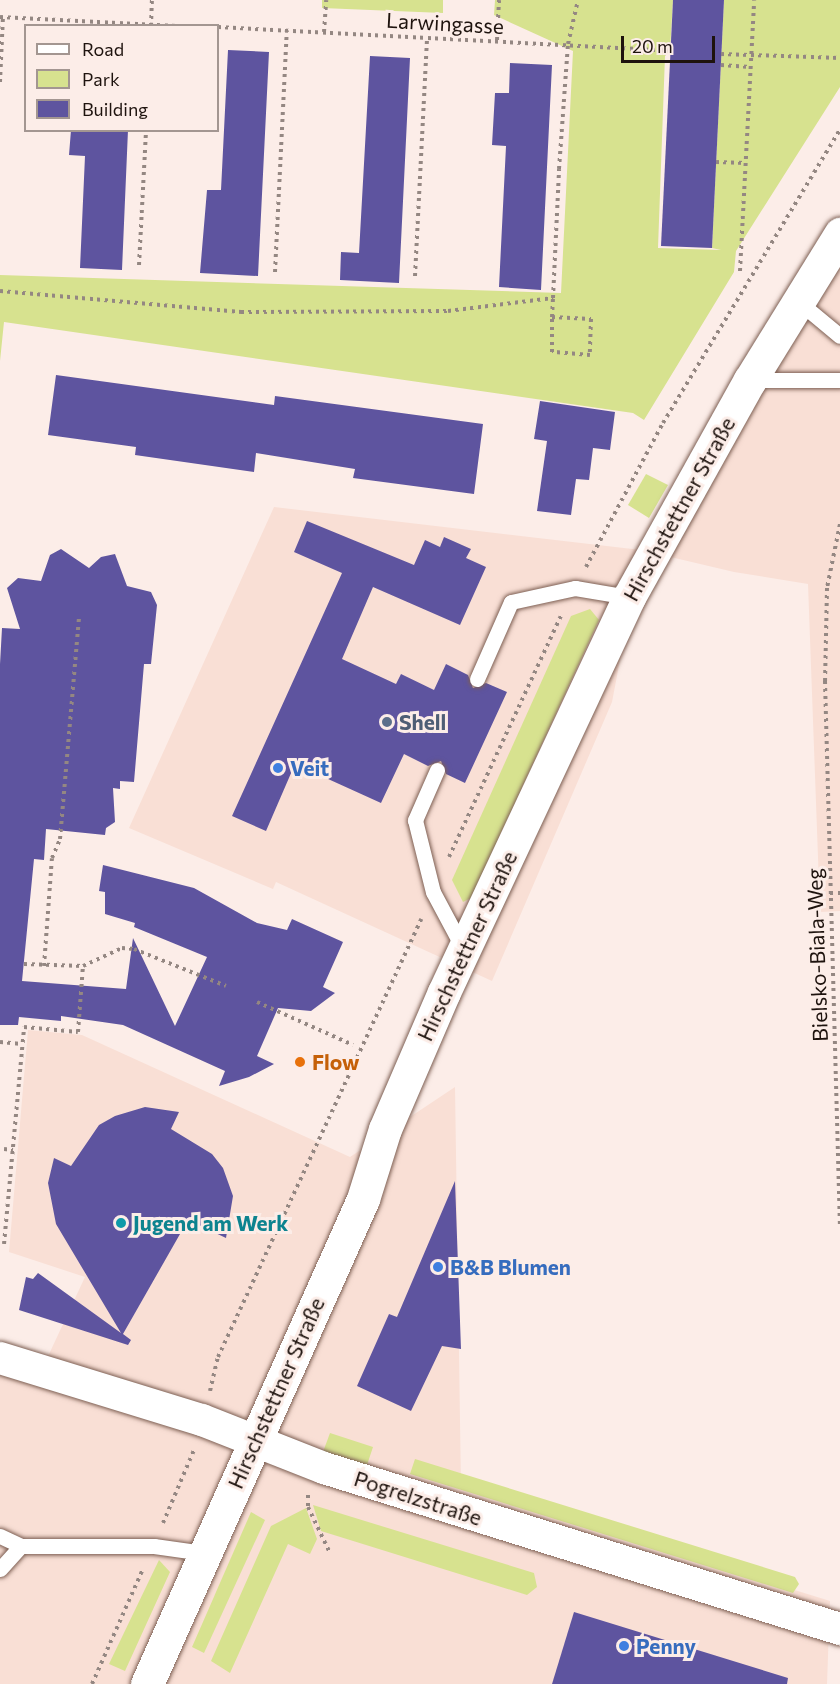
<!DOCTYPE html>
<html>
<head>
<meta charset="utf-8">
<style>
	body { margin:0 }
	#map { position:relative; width:840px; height:1684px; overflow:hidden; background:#fcede8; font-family:Commissioner,sans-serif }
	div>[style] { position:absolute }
	.built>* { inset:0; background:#f9dfd5 }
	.green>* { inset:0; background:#d7e28f }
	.building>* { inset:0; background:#5e549f }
	.path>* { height:4px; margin-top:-2px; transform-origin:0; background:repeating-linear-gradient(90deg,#948782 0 3px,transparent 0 7.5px) }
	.roads { filter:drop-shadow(0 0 2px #7d5f53) drop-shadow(0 0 2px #7d5f53) }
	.service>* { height:15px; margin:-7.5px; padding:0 7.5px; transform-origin:7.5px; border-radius:7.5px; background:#fff }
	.minor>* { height:32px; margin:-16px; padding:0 16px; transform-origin:16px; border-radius:16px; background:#fff }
	.secondary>* { height:33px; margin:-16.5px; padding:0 16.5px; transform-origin:16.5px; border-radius:16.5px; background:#fff }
	.dots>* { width:16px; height:16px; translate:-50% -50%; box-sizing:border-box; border:3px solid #fcede8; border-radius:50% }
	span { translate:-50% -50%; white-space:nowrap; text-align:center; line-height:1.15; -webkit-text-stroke:6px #fcede8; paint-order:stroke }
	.street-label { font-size:21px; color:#1e130e }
	.service-label { font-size:21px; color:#4e5e75; font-weight:700 }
	.left { translate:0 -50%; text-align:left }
	.shop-label { font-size:21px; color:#366cbe; font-weight:700 }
	.food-label { font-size:21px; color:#c56008; font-weight:700 }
	.culture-label { font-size:21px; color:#0d838f; font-weight:700 }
	.legend { position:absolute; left:24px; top:24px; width:195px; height:108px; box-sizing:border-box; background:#fcede8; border:2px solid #a39691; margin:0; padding:8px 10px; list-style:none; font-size:18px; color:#1e130e }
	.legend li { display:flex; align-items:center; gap:12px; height:30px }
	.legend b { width:30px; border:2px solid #a39691 }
	.scale { position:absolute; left:621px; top:36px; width:94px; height:27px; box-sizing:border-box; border:3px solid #1e130e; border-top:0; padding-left:8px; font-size:18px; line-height:21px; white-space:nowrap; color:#1e130e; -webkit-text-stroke:4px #fcede8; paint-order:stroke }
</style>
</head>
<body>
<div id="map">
	<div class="built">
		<i style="clip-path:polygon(840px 244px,840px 911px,820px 912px,808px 584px,734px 572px,641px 550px,612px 702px,492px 981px,276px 882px,273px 889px,129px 828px,274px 507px,641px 550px)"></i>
		<i style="clip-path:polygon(28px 1030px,82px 1035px,350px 1157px,455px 1087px,461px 1487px,830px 1601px,827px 1684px,0 1684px,0 1353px,43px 1367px,85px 1277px,9px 1252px)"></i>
	</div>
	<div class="green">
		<i style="clip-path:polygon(322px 0,443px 0,443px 13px,322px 8px)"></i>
		<i style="clip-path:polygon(495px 0,673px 0,670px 51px,665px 56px,658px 248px,721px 250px,712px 248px,724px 0,840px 0,840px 87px,736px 251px,734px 272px,644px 420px,633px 413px,4px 322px,0 361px,0 275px,561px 293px,573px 51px,494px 15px)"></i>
		<i style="clip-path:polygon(646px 474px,668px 485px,649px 518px,628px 505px)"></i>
		<i style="clip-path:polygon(590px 609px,599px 620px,471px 898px,463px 902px,452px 880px,571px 616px)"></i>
		<i style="clip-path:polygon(330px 1433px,373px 1447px,367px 1465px,364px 1467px,323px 1452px)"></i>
		<i style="clip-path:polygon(415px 1459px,795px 1577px,799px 1584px,793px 1593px,410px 1474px)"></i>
		<i style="clip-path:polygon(313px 1505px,534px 1573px,537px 1587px,527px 1595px,321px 1531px)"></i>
		<i style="clip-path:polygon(306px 1508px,317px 1539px,310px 1554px,288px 1544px,230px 1673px,211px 1661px,271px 1526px)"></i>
		<i style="clip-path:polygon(251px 1512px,265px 1520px,204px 1653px,192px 1647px)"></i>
		<i style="clip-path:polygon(159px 1560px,170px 1572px,125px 1671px,109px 1664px)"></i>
	</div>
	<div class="building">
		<i style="clip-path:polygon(673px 0,724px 0,712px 248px,661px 246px)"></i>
		<i style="clip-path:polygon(228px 50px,269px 52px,258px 276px,200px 273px,207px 190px,221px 190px)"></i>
		<i style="clip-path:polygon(370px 56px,410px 58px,399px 283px,340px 280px,341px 252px,359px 253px)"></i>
		<i style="clip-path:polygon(510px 63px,552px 65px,541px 290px,499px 287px,506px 146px,492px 145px,495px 93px,509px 93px)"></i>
		<i style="clip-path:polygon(71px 130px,128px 130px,122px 270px,80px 268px,85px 156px,69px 155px)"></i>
		<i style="clip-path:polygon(56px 375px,274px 405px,275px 396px,483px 424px,474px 494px,353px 478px,355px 469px,256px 453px,254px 472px,135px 455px,136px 447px,48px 435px)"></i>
		<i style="clip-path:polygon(540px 401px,615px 412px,610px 450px,593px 448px,589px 480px,576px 479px,571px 515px,537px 511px,547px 441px,534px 439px)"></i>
		<i style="clip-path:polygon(307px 521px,414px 565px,425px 540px,440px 547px,444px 537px,471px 549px,466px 558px,486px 567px,460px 625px,373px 587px,342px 659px,396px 684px,401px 674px,434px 690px,446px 664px,468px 675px,473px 688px,486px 683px,507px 692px,465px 783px,446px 774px,441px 761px,428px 766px,404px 754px,381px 803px,295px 764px,266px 831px,232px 816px,342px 573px,294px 552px)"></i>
		<i style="clip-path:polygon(61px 549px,89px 568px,101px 557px,115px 554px,127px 586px,151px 592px,157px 605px,151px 664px,144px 664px,134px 782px,120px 781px,120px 789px,113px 788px,115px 822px,106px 828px,105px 835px,46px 829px,44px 860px,34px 859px,22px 981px,126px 989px,133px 938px,175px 1026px,207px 957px,134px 927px,135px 923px,105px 914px,105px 892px,99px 891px,103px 865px,194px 888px,257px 923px,287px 930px,292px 919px,343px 942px,323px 987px,335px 993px,311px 1011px,278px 1008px,257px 1056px,274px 1064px,249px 1077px,219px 1086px,225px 1071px,123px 1025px,61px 1016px,61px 1021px,19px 1017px,18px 1025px,0 1025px,0 664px,2px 628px,20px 629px,7px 588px,18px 578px,41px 581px,50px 555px)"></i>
		<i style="clip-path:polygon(145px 1107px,179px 1112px,171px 1129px,212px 1154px,223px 1168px,233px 1196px,226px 1238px,188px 1220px,123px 1334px,131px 1340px,128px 1345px,19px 1310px,26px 1277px,33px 1279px,38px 1273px,121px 1333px,56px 1224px,48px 1183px,54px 1158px,71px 1166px,99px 1125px,115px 1116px)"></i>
		<i style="clip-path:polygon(455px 1181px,461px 1349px,442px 1346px,411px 1411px,357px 1386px,389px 1314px,397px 1317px)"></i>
		<i style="clip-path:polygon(574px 1612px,788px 1678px,787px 1684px,552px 1684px)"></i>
	</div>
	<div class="path">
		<i style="left:0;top:17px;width:177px;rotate:2.9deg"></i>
		<i style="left:151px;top:26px;width:26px;rotate:-88deg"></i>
		<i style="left:218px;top:27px;width:453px;rotate:3deg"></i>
		<i style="left:324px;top:32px;width:32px;rotate:-86deg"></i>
		<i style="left:497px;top:40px;width:40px;rotate:-87.1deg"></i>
		<i style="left:721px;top:54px;width:119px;rotate:1.9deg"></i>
		<i style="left:721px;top:65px;width:29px;rotate:4deg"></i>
		<i style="left:0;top:82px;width:65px;rotate:-87.4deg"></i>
		<i style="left:716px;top:162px;width:30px;rotate:2deg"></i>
		<i style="left:139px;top:265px;width:135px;rotate:-87deg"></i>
		<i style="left:740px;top:271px;width:271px;rotate:-87deg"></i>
		<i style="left:275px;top:272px;width:242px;rotate:-87.2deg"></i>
		<i style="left:415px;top:276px;width:239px;rotate:-87.1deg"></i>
		<i style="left:0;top:291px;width:242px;rotate:5deg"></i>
		<i style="left:241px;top:312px;width:207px;rotate:-0.3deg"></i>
		<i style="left:448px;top:311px;width:106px;rotate:-7.1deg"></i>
		<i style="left:552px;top:317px;width:39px;rotate:3deg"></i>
		<i style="left:591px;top:319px;width:36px;rotate:92deg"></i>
		<i style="left:590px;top:355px;width:38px;rotate:-175deg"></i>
		<i style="left:552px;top:352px;width:35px;rotate:-90deg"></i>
		<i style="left:552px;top:317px;width:19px;rotate:-87deg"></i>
		<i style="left:553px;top:298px;width:129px;rotate:-87.3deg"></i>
		<i style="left:559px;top:169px;width:125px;rotate:-85.9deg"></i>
		<i style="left:568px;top:44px;width:45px;rotate:-77.2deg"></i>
		<i style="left:840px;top:524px;width:65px;rotate:101.5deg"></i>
		<i style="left:827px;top:588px;width:93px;rotate:91.2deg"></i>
		<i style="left:825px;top:681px;width:547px;rotate:88.43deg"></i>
		<i style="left:586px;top:567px;width:163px;rotate:-61.9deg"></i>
		<i style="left:663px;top:423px;width:342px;rotate:-58.9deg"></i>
		<i style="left:449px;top:857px;width:268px;rotate:-65.1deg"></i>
		<i style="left:830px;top:893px;width:10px"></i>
		<i style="left:24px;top:964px;width:59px;rotate:1.9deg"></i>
		<i style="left:83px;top:966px;width:43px;rotate:-24.8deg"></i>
		<i style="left:122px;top:948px;width:12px;rotate:5deg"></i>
		<i style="left:134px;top:949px;width:99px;rotate:21.9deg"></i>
		<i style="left:44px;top:966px;width:108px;rotate:-85.8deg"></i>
		<i style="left:52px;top:858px;width:21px;rotate:-67deg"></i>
		<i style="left:60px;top:839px;width:221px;rotate:-85.1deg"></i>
		<i style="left:257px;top:1002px;width:105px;rotate:24.1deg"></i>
		<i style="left:0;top:1042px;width:22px;rotate:5deg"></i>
		<i style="left:4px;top:1149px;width:9px;rotate:6deg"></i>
		<i style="left:4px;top:1244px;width:218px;rotate:-84.7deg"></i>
		<i style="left:24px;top:1027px;width:54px;rotate:5.3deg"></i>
		<i style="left:78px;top:1032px;width:66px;rotate:-85.7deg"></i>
		<i style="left:210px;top:1391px;width:35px;rotate:-77deg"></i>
		<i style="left:218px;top:1357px;width:483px;rotate:-65.1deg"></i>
		<i style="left:308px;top:1495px;width:12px;rotate:90deg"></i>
		<i style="left:308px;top:1507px;width:49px;rotate:64.5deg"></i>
		<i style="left:163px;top:1523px;width:79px;rotate:-67deg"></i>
		<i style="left:92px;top:1684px;width:126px;rotate:-66.1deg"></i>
	</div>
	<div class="roads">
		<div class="service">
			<i style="left:799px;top:302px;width:53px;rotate:39.7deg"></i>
			<i style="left:750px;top:380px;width:90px"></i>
			<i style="left:477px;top:679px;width:84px;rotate:-66.2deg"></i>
			<i style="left:511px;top:602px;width:66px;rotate:-12.3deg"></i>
			<i style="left:575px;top:588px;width:55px;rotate:9.5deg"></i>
			<i style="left:437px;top:770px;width:55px;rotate:113.7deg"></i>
			<i style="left:415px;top:820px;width:74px;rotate:76deg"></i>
			<i style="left:433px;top:892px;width:66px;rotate:61.9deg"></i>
			<i style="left:0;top:1536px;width:23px;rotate:25deg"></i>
			<i style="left:0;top:1569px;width:31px;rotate:-48deg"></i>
			<i style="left:21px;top:1546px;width:133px"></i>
			<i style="left:154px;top:1546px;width:50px;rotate:8deg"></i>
		</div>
		<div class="minor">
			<i style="left:0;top:1358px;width:211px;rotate:17.1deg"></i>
			<i style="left:202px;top:1420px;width:131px;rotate:21.5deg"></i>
			<i style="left:324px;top:1468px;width:541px;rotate:17.33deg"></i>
		</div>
		<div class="secondary">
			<i style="left:147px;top:1684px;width:531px;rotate:-65.99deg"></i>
			<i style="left:363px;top:1199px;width:73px;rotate:-72.6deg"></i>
			<i style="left:385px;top:1129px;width:149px;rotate:-66.7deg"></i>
			<i style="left:444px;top:992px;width:436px;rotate:-64.9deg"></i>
			<i style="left:629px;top:597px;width:248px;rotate:-60.9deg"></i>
			<i style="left:750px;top:380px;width:172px;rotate:-58.3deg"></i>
		</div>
	</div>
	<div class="dots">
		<i style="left:387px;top:722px;background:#5c6f8a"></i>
		<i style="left:278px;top:768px;background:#3f7fe0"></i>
		<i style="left:300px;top:1062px;background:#e8710a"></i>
		<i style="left:121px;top:1223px;background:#0f9aa8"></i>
		<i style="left:438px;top:1267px;background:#3f7fe0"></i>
		<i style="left:624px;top:1646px;background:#3f7fe0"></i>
	</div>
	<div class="street-label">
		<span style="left:445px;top:23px;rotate:3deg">Larwingasse</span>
		<span style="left:679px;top:509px;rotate:-61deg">Hirschstettner Straße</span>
		<span style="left:467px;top:946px;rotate:-65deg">Hirschstettner Straße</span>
		<span style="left:817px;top:955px;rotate:-92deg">Bielsko-Biala-Weg</span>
		<span style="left:276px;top:1393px;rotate:-66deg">Hirschstettner Straße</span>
		<span style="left:418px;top:1498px;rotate:18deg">Pogrelzstraße</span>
	</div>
	<div class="service-label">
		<span class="left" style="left:399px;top:722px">Shell</span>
	</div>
	<div class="shop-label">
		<span class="left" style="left:290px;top:768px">Veit</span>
		<span class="left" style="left:450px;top:1267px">B&amp;B Blumen</span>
		<span class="left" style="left:636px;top:1646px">Penny</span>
	</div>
	<div class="food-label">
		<span class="left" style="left:312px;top:1062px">Flow</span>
	</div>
	<div class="culture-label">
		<span class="left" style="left:133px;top:1223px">Jugend am Werk</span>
	</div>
	<ul class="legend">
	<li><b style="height:8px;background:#fff"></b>Road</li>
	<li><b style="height:16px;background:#d7e28f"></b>Park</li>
	<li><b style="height:16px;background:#5e549f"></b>Building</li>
	</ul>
	<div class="scale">20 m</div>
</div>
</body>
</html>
